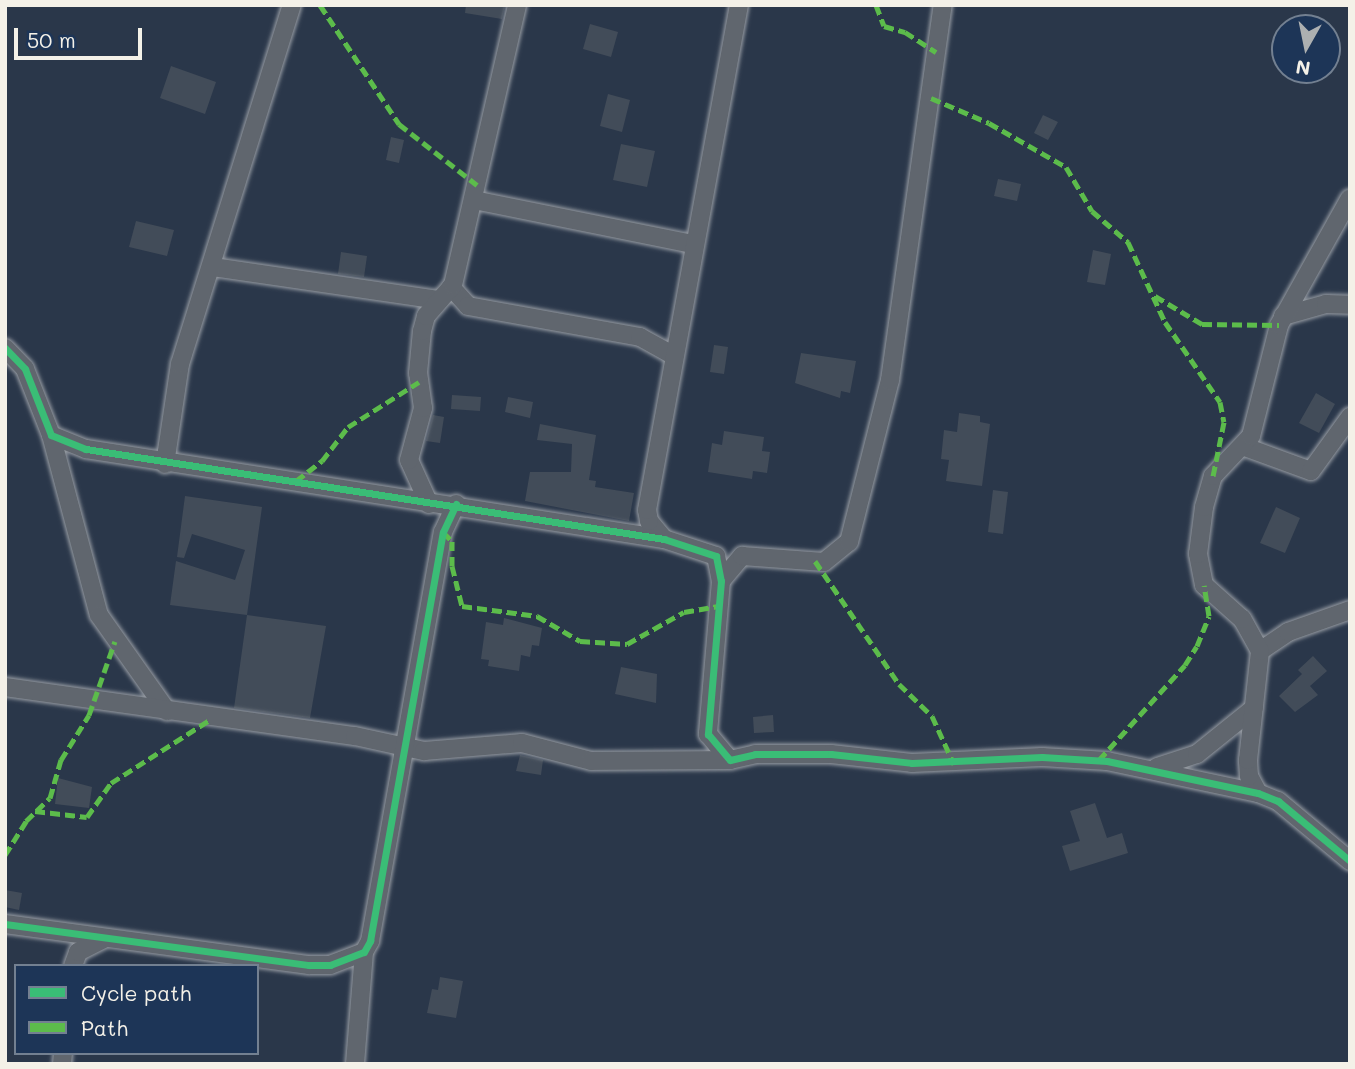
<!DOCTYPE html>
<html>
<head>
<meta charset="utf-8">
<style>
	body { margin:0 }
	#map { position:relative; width:1355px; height:1069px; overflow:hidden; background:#2a374a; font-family:Mali,sans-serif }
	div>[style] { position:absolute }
	.building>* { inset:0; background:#424c59 }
	.roads { filter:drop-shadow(0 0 2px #979ca3) drop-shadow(0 0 2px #979ca3) }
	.street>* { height:18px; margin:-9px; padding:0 9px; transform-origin:9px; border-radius:9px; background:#60666e }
	.quiet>* { height:5px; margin-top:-2.5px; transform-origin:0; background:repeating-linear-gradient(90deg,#5cbc4b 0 10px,transparent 0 15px) }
	.cycleway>* { height:7px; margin:-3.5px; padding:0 3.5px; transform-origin:3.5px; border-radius:3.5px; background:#3abd76 }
	span { translate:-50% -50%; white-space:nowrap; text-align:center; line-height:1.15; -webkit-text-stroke:5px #1d3557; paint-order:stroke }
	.frame { position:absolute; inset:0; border:7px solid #f4f1e8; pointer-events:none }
	.legend { position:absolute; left:14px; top:964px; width:245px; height:91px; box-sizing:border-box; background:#1d3557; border:2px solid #738091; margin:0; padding:9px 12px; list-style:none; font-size:21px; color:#f4f1e8 }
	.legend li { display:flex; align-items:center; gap:14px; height:35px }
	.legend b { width:35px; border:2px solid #738091 }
	.north { position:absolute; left:1271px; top:14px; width:70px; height:70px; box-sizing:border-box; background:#1d3557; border:2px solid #738091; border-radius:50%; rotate:189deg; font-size:19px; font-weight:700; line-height:28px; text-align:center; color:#f4f1e8 }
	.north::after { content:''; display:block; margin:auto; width:24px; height:32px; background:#adb0b1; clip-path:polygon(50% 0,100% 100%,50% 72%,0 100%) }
	.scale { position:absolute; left:14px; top:28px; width:128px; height:32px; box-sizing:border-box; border:4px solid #f4f1e8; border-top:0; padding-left:9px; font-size:21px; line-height:24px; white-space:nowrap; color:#f4f1e8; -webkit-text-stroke:5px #1d3557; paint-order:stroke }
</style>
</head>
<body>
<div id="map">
	<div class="building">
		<i style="clip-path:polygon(466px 5px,505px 5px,502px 19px,465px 13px)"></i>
		<i style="clip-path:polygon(590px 24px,618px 32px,611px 57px,583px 49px)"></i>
		<i style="clip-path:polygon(171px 66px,216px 82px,205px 114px,160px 98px)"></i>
		<i style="clip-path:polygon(608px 94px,630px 100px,622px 132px,600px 126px)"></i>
		<i style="clip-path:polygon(1043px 115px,1058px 122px,1048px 140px,1034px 133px)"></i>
		<i style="clip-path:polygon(391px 137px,404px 140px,399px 163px,386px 160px)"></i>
		<i style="clip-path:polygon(621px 144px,655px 151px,647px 187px,613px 180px)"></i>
		<i style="clip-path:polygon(998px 179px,1021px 184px,1017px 201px,994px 196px)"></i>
		<i style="clip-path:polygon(136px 221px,174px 230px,167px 256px,129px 247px)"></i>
		<i style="clip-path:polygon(1093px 250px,1111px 254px,1105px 285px,1087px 282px)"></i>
		<i style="clip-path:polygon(341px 252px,367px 256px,364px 277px,338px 274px)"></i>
		<i style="clip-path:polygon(714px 345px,728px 347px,724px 374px,710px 372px)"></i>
		<i style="clip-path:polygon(801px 353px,856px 361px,850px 393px,841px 391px,840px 398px,795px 383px)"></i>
		<i style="clip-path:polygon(1316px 393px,1335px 404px,1319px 433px,1299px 423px)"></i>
		<i style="clip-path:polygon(452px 395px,481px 397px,480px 411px,451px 409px)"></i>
		<i style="clip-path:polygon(508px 397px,533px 402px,530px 418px,505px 412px)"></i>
		<i style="clip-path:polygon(959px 413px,980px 416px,980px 422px,990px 424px,982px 486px,946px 481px,949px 460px,941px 459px,944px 430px,957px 432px)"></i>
		<i style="clip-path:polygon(433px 415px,444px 417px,440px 443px,426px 441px)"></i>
		<i style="clip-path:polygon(540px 424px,596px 435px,589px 480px,596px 481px,595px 487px,634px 493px,629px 521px,525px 501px,530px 472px,571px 472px,572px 444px,537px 440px)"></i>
		<i style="clip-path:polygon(724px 431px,764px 437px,762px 451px,770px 452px,767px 473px,753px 471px,752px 479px,708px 472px,712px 443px,722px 445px)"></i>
		<i style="clip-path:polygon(993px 490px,1008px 492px,1003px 534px,988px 532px)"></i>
		<i style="clip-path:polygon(185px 496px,262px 507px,247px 615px,326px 626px,310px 718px,234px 708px,247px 615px,170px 605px,176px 561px,235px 580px,245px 550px,192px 534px,184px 558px,177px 557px)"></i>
		<i style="clip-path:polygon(1276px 507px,1300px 518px,1285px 553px,1260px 543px)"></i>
		<i style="clip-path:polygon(504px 618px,542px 628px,539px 646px,532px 645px,530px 657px,521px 655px,519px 671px,488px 666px,489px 660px,481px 659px,486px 622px,503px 625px)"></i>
		<i style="clip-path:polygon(1313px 656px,1327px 671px,1310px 686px,1318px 695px,1295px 712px,1279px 696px,1302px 674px,1298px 670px)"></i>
		<i style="clip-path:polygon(621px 667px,657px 674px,656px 703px,615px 694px)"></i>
		<i style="clip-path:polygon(773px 715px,774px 732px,754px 733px,753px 717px)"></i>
		<i style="clip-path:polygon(520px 755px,543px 760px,541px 775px,516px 771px)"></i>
		<i style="clip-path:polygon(58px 778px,92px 787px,89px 808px,55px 804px)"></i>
		<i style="clip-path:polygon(1095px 803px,1107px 838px,1122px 833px,1128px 853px,1070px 871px,1062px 846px,1080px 841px,1070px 811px)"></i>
		<i style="clip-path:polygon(5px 890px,22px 893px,19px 910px,5px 907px)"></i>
		<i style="clip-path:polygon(440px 977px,463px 981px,456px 1018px,427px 1013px,432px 989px,438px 990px)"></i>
	</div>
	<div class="roads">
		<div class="street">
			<i style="left:474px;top:200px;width:222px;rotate:11.4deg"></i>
			<i style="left:213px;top:267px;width:229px;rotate:8.3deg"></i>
			<i style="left:451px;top:287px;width:25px;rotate:48deg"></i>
			<i style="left:468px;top:306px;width:175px;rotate:10.2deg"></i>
			<i style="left:640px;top:337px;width:38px;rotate:29deg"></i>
			<i style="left:1283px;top:316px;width:45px;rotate:-15.6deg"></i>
			<i style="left:1326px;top:304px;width:24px;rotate:2deg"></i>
			<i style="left:5px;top:348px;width:29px;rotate:46deg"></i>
			<i style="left:25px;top:369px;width:71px;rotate:68.5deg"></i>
			<i style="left:51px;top:435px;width:38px;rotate:22deg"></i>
			<i style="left:86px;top:449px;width:585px;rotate:8.85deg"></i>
			<i style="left:664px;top:539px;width:55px;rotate:18.1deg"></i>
			<i style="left:716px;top:556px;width:25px;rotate:79deg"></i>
			<i style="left:721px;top:581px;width:154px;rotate:94.9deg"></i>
			<i style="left:708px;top:734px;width:34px;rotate:50deg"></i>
			<i style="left:730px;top:760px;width:26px;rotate:-13deg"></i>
			<i style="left:755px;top:754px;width:76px"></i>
			<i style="left:831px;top:754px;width:81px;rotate:6.3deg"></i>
			<i style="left:912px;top:763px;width:130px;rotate:-2.6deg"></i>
			<i style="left:1042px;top:757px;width:65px;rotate:3.5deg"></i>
			<i style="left:1107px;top:761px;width:154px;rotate:12deg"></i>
			<i style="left:1258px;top:793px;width:22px;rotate:22deg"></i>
			<i style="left:1278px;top:801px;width:94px;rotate:39.8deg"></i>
			<i style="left:51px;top:435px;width:186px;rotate:75.1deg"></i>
			<i style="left:99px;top:615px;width:118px;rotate:54.7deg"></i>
			<i style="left:1245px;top:447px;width:70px;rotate:20deg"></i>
			<i style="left:1311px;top:471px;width:67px;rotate:-54.2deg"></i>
			<i style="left:165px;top:464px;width:101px;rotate:-81.5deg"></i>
			<i style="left:180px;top:364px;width:376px;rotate:-72.7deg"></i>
			<i style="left:429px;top:504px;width:48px;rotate:-114.4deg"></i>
			<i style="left:409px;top:460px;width:54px;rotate:-74.9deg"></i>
			<i style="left:423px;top:408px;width:35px;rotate:-98deg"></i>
			<i style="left:418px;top:373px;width:42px;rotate:-84.6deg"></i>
			<i style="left:422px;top:331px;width:16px;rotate:-75deg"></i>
			<i style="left:426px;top:316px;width:41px;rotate:-48.9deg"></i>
			<i style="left:453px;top:285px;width:287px;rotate:-77.1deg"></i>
			<i style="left:664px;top:539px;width:23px;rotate:-130deg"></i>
			<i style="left:649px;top:521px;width:11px;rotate:-100deg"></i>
			<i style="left:647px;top:510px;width:513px;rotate:-79.68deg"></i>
			<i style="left:721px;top:581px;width:33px;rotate:-50deg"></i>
			<i style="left:742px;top:556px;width:82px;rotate:4.2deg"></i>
			<i style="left:824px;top:562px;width:32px;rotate:-39deg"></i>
			<i style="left:849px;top:542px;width:167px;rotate:-75.8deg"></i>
			<i style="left:890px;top:380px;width:379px;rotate:-82deg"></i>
			<i style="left:1260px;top:651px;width:34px;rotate:-34deg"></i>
			<i style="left:1288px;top:632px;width:66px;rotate:-19.5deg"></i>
			<i style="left:5px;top:687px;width:353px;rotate:8deg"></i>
			<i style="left:355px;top:736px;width:71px;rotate:12.3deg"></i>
			<i style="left:424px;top:751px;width:98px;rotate:-4.7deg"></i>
			<i style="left:522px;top:743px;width:71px;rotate:14.6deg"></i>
			<i style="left:591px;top:761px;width:139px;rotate:-0.4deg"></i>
			<i style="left:1157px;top:767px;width:42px;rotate:-18deg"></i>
			<i style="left:1197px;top:754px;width:73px;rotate:-38.9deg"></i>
			<i style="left:1258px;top:793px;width:19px;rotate:-118deg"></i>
			<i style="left:1249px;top:776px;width:16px;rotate:-94deg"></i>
			<i style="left:1248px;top:760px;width:110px;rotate:-83.7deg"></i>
			<i style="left:1260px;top:651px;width:37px;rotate:-119deg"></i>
			<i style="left:1242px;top:619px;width:51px;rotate:-138.2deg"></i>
			<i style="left:1204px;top:585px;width:32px;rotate:-101deg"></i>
			<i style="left:1198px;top:554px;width:47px;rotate:-82.7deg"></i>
			<i style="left:1204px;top:507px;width:32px;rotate:-74deg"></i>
			<i style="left:1213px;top:476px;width:55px;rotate:-46.5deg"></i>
			<i style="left:1251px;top:436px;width:114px;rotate:-75.8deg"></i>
			<i style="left:1279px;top:325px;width:145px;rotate:-60.8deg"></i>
			<i style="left:5px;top:924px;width:307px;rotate:7.7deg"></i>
			<i style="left:309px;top:965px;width:21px"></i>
			<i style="left:330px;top:965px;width:36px;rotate:-21deg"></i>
			<i style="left:364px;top:952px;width:13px;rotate:-61deg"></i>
			<i style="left:370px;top:941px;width:415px;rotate:-79.9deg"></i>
			<i style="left:443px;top:532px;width:31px;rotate:-65deg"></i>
			<i style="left:73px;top:966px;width:15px;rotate:-70deg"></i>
			<i style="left:78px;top:952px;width:30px;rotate:-27deg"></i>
			<i style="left:62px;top:1064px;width:11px;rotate:-85deg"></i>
			<i style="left:355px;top:1064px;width:112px;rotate:-85.4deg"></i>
		</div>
	</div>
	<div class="quiet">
		<i style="left:320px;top:5px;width:143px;rotate:56.4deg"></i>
		<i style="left:399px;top:124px;width:99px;rotate:38deg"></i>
		<i style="left:876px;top:5px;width:22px;rotate:69deg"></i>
		<i style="left:884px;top:26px;width:22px;rotate:16deg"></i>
		<i style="left:905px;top:32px;width:37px;rotate:33deg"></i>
		<i style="left:931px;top:98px;width:63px;rotate:23.3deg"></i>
		<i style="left:989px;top:123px;width:89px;rotate:29.7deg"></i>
		<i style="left:1066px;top:167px;width:51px;rotate:59.4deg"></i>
		<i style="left:1092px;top:211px;width:48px;rotate:40.7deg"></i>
		<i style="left:1128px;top:242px;width:88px;rotate:65.2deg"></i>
		<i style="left:1165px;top:322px;width:97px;rotate:55.5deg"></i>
		<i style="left:1220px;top:402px;width:20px;rotate:79deg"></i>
		<i style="left:1224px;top:422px;width:55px;rotate:101.5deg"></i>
		<i style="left:1155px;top:296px;width:55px;rotate:30.8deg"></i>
		<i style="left:1202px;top:324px;width:77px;rotate:0.7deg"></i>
		<i style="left:296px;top:481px;width:33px;rotate:-38deg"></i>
		<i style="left:322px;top:461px;width:43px;rotate:-52.6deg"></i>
		<i style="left:348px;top:427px;width:84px;rotate:-32.4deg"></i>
		<i style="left:443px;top:532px;width:13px;rotate:45deg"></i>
		<i style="left:452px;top:541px;width:25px;rotate:90deg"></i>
		<i style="left:452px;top:566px;width:41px;rotate:76deg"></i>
		<i style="left:462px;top:606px;width:76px;rotate:7.6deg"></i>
		<i style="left:537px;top:616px;width:50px;rotate:30.2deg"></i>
		<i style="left:580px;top:641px;width:47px;rotate:3.7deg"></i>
		<i style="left:627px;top:644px;width:65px;rotate:-29.3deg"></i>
		<i style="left:684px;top:612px;width:35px;rotate:-10deg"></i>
		<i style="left:815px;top:561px;width:149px;rotate:55.7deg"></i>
		<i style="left:899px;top:684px;width:46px;rotate:44.1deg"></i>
		<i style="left:932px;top:716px;width:53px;rotate:65.4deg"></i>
		<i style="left:1099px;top:760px;width:128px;rotate:-47.8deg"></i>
		<i style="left:1185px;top:665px;width:22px;rotate:-58deg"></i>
		<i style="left:1197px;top:646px;width:32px;rotate:-68deg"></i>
		<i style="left:1209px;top:616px;width:31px;rotate:-99deg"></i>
		<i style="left:35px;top:811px;width:52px;rotate:6.6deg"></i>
		<i style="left:87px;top:817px;width:42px;rotate:-54.8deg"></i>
		<i style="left:111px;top:783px;width:119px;rotate:-32.6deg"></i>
		<i style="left:5px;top:855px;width:40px;rotate:-58deg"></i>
		<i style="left:26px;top:821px;width:33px;rotate:-44deg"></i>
		<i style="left:50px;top:798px;width:40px;rotate:-74deg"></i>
		<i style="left:61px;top:760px;width:53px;rotate:-58.1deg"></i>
		<i style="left:89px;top:715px;width:78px;rotate:-70.6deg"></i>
	</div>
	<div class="cycleway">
		<i style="left:5px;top:348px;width:29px;rotate:46deg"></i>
		<i style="left:25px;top:369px;width:71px;rotate:68.5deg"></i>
		<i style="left:51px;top:435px;width:38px;rotate:22deg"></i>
		<i style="left:86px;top:449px;width:585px;rotate:8.85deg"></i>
		<i style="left:664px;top:539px;width:55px;rotate:18.1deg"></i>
		<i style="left:716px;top:556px;width:25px;rotate:79deg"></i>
		<i style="left:721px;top:581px;width:154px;rotate:94.9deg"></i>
		<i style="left:708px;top:734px;width:34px;rotate:50deg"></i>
		<i style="left:730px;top:760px;width:26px;rotate:-13deg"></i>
		<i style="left:755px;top:754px;width:76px"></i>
		<i style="left:831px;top:754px;width:81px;rotate:6.3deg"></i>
		<i style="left:912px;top:763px;width:130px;rotate:-2.6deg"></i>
		<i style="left:1042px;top:757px;width:65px;rotate:3.5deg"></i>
		<i style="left:1107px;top:761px;width:154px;rotate:12deg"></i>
		<i style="left:1258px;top:793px;width:22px;rotate:22deg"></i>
		<i style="left:1278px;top:801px;width:94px;rotate:39.8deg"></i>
		<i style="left:5px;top:924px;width:307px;rotate:7.7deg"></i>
		<i style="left:309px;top:965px;width:21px"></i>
		<i style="left:330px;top:965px;width:36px;rotate:-21deg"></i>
		<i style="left:364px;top:952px;width:13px;rotate:-61deg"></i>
		<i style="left:370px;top:941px;width:415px;rotate:-79.9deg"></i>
		<i style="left:443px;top:532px;width:31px;rotate:-65deg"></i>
	</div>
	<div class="frame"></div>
	<ul class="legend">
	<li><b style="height:9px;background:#3abd76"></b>Cycle path</li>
	<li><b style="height:9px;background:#5cbc4b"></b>Path</li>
	</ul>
	<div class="north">N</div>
	<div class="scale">50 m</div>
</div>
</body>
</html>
